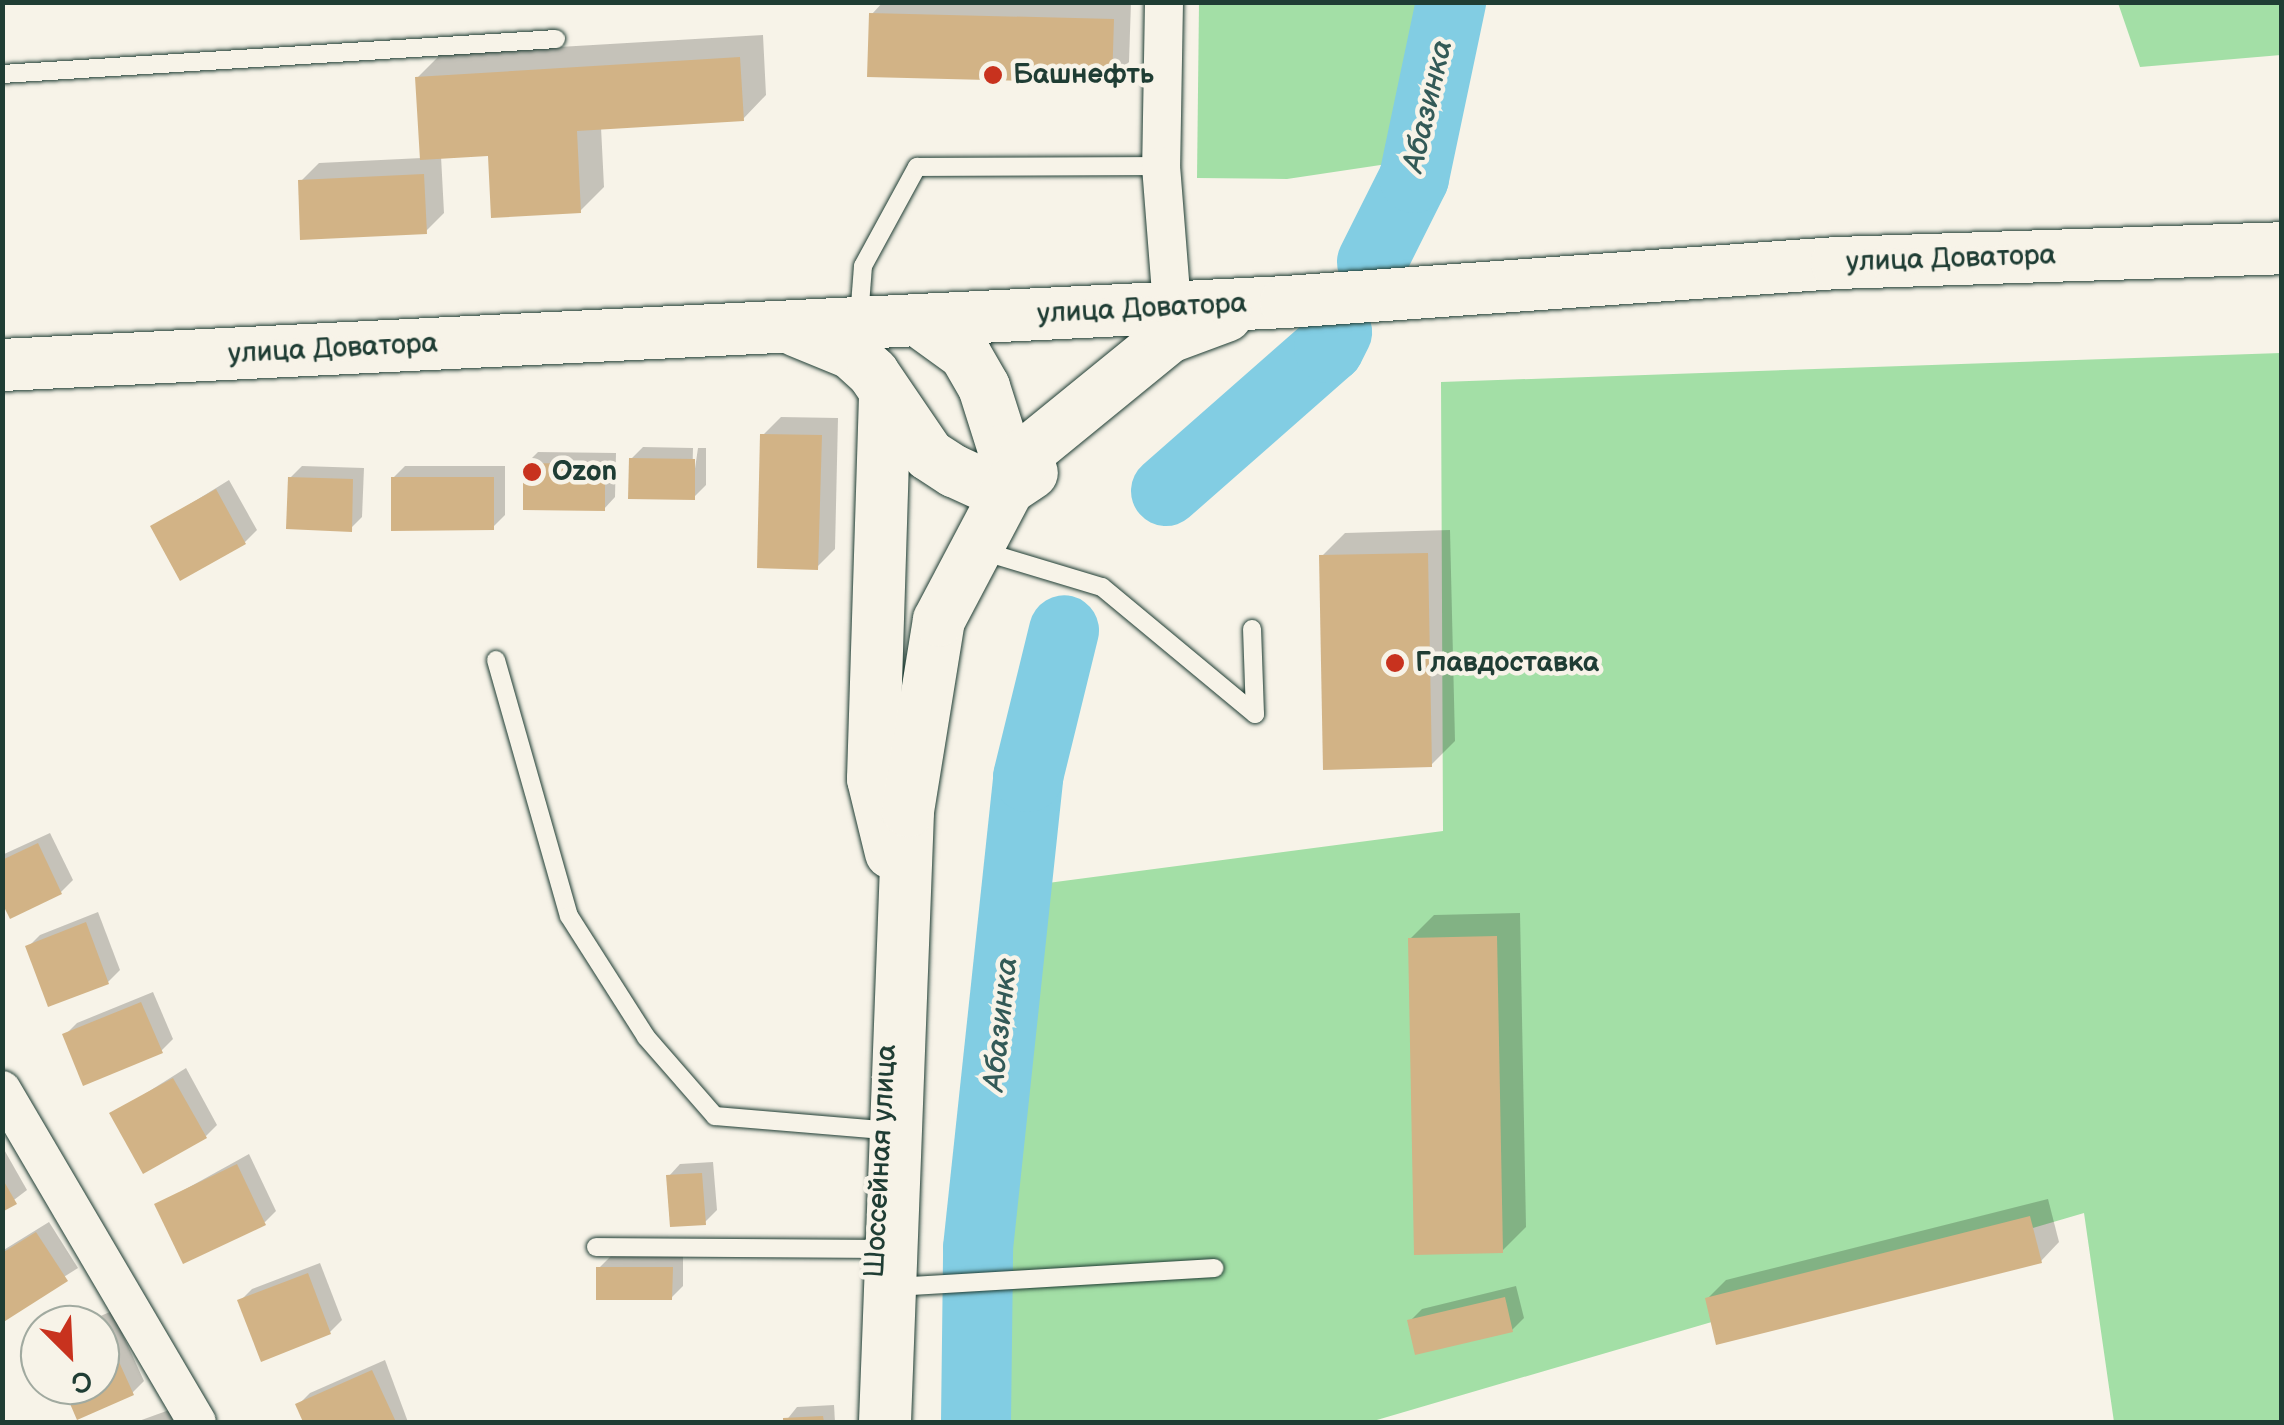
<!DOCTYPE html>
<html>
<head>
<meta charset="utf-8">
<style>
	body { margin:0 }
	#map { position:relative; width:2284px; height:1425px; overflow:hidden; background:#f7f3e8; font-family:"Balsamiq Sans",sans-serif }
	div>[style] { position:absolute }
	.green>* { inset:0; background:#a3dfa6 }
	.shadow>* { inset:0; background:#0003 }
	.river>* { height:70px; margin:-35px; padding:0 35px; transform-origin:35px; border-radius:35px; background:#82cde3 }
	.building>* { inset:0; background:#d2b386 }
	.roads { filter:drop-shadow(0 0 2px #1f3d34) drop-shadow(0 0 2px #1f3d34) }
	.service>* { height:18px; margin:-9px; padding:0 9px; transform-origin:9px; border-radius:9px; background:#f7f3e8 }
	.minor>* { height:38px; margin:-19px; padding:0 19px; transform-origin:19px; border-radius:19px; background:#f7f3e8 }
	.secondary>* { height:52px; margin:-26px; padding:0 26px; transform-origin:26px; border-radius:26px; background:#f7f3e8 }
	.dots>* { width:28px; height:28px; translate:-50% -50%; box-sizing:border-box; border:5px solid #f7f3e8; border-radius:50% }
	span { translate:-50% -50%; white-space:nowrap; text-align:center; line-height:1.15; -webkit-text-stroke:9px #f7f3e8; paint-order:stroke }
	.poi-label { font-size:28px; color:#1f3d34; font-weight:700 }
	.left { translate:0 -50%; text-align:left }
	.street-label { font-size:28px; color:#1f3d34 }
	.water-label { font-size:30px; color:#335a57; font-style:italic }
	.frame { position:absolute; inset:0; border:5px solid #1f3d34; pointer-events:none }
	.north { position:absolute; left:20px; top:1305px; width:100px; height:100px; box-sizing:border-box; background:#f7f3e8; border:2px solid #a1aaa0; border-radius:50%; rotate:156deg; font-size:28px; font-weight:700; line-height:40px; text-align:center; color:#1f3d34 }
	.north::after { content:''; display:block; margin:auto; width:35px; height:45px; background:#c8321e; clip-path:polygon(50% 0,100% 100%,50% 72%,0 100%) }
</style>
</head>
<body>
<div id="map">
	<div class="green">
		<i style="clip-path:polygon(1199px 3px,1472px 3px,1454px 154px,1287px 179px,1197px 178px)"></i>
		<i style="clip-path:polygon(2118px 3px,2281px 3px,2281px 55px,2140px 67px)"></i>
		<i style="clip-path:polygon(2281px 353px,2281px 1422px,2114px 1422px,2084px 1213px,1370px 1422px,998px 1422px,1025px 886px,1443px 831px,1441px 382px)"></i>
	</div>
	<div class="shadow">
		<i style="clip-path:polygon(883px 2px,1131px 2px,1129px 62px,1111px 80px,872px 14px)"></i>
		<i style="clip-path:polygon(763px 35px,766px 95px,743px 119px,601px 127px,604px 187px,580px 211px,490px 154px,441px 156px,444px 213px,426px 231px,301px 181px,319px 163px,422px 158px,417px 78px,441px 54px)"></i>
		<i style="clip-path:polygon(781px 417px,838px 418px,835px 549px,817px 567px,763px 435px)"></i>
		<i style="clip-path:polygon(643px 447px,693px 448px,692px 489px,698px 448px,706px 448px,706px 485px,694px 497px,631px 459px)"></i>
		<i style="clip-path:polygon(538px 452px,616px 453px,615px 497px,604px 509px,526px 464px)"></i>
		<i style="clip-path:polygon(302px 466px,364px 468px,362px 517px,350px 529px,290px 478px)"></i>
		<i style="clip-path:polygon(405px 466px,505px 466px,505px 515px,493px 527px,393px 478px)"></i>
		<i style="clip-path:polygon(229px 480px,257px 530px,245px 542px,153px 527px)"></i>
		<i style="clip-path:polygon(1450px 530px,1455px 741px,1431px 765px,1322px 556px,1345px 533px)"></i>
		<i style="clip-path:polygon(50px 833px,73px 880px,61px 892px,2px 897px,2px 855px)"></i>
		<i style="clip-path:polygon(98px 912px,120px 970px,108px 982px,28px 947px,40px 935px)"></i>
		<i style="clip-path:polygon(1520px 913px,1526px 1227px,1502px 1251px,1410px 939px,1434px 915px)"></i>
		<i style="clip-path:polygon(153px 992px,173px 1039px,161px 1051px,65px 1035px,77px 1023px)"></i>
		<i style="clip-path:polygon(186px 1068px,217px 1125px,206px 1136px,113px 1114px)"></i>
		<i style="clip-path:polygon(2px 1146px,27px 1190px,2px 1209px)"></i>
		<i style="clip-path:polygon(249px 1154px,276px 1211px,265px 1222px,157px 1205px)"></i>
		<i style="clip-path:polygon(713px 1162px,717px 1210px,705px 1222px,669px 1176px,680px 1164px)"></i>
		<i style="clip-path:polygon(2048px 1199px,2059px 1242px,2041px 1261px,1708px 1298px,1726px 1280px)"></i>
		<i style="clip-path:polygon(49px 1222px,78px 1268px,2px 1316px,2px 1251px)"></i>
		<i style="clip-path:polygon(611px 1256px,683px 1256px,683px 1286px,671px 1298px,599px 1268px)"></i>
		<i style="clip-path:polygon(320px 1263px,342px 1320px,330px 1332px,240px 1301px,252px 1289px)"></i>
		<i style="clip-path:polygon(1516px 1286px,1524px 1318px,1512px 1330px,1410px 1321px,1422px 1309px)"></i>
		<i style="clip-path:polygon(112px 1311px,144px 1381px,132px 1393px,64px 1385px,100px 1385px,100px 1325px,80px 1325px)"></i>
		<i style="clip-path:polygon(385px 1360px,408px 1422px,306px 1422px,298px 1405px,310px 1393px)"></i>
		<i style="clip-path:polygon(834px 1405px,835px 1422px,785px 1422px,797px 1407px)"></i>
		<i style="clip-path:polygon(172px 1409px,177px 1422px,136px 1422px)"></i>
	</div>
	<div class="river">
		<i style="left:1372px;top:262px;width:94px;rotate:-63.4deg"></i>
		<i style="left:1414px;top:178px;width:180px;rotate:-78.1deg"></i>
		<i style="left:1166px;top:491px;width:217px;rotate:-41.3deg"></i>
		<i style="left:1329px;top:348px;width:18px;rotate:-63deg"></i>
		<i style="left:976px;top:1422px;width:174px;rotate:-89.3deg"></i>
		<i style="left:978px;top:1248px;width:474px;rotate:-83.9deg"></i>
		<i style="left:1028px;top:777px;width:151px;rotate:-76.2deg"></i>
	</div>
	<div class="building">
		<i style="clip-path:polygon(869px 13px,1114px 19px,1112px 83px,867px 77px)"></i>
		<i style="clip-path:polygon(740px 57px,744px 121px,577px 131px,581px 213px,491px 218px,488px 156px,420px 160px,415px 77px)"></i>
		<i style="clip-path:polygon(424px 174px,427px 234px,300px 240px,298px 180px)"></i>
		<i style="clip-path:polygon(760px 434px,822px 435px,818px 570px,757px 568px)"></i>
		<i style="clip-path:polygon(629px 458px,695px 459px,695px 500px,628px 499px)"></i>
		<i style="clip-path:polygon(523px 463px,605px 464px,605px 511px,523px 510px)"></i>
		<i style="clip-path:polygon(288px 477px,353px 479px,352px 532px,286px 529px)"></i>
		<i style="clip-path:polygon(391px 477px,494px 477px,494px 530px,391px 531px)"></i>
		<i style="clip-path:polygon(216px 489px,246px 544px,180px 581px,150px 526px)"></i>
		<i style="clip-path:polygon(1428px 553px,1432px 767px,1323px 770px,1319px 555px)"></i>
		<i style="clip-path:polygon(38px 843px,62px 894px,10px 919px,2px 903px,2px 860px)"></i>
		<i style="clip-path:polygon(86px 922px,109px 984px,48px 1007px,25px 946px)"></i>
		<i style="clip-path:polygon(1497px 936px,1503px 1253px,1414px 1255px,1408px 938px)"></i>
		<i style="clip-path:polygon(141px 1002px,163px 1053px,83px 1086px,62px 1034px)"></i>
		<i style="clip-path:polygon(173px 1078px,207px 1138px,143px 1174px,109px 1113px)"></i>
		<i style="clip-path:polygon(237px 1164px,266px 1225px,183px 1264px,154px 1204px)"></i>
		<i style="clip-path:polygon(702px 1173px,706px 1225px,670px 1227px,666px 1175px)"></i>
		<i style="clip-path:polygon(2px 1178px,17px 1204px,2px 1212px)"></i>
		<i style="clip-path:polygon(2030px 1216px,2042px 1263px,1716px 1345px,1705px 1298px)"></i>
		<i style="clip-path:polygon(36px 1232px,68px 1281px,2px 1323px,2px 1253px)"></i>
		<i style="clip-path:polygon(596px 1267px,673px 1267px,672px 1300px,596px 1300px)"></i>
		<i style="clip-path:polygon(308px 1273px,331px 1334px,261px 1362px,237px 1300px)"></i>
		<i style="clip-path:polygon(1505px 1297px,1513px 1332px,1415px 1355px,1407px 1320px)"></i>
		<i style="clip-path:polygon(100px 1320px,134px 1395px,77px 1420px,62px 1385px,100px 1385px,100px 1325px,90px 1325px)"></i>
		<i style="clip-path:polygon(372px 1370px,396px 1422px,303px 1422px,295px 1404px)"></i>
		<i style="clip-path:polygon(823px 1416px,824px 1422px,783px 1422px,783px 1418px)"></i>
	</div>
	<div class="roads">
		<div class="service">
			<i style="left:2px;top:74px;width:555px;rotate:-3.61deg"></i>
			<i style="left:859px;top:318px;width:52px;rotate:-85.6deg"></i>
			<i style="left:863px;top:266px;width:113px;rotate:-61.4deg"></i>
			<i style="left:917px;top:167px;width:244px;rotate:-0.2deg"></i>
			<i style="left:982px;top:551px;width:125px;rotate:16.7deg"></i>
			<i style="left:1102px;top:587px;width:199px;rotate:39.7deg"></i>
			<i style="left:1255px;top:714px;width:85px;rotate:-92deg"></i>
			<i style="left:496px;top:660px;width:266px;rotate:74.1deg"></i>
			<i style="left:569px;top:916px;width:143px;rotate:57.5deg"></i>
			<i style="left:646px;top:1037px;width:105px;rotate:48.9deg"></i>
			<i style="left:715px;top:1116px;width:169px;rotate:4.8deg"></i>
			<i style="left:596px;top:1247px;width:280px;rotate:0.4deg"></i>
			<i style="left:895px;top:1287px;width:320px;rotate:-3.4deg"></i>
		</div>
		<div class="minor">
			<i style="left:1164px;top:2px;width:164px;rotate:91deg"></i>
			<i style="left:1161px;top:166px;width:139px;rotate:85.5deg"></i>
			<i style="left:2px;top:1090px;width:385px;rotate:59.6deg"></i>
		</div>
		<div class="secondary">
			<i style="left:919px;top:321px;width:57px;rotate:35.7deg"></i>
			<i style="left:965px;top:354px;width:38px;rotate:60deg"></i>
			<i style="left:984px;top:387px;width:66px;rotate:72.4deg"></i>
			<i style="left:1004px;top:450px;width:43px;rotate:92.7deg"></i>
			<i style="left:797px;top:331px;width:58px;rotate:22.2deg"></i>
			<i style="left:851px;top:353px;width:30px;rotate:42deg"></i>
			<i style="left:873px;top:373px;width:99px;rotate:55.7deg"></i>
			<i style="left:929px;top:455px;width:30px;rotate:33deg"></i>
			<i style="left:954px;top:471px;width:53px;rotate:24.6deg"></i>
			<i style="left:1002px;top:493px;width:36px;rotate:-34deg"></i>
			<i style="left:2px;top:365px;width:1286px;rotate:-2.81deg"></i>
			<i style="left:1286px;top:302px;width:552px;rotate:-4.05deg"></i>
			<i style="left:1837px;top:263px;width:445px;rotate:-1.9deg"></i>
			<i style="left:885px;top:396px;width:383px;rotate:91.8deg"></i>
			<i style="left:873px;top:779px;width:76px;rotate:76.3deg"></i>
			<i style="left:885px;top:1422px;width:611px;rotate:-87.84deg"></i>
			<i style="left:908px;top:811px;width:193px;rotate:-80.8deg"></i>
			<i style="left:939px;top:620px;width:189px;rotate:-62.2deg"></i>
			<i style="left:1027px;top:453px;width:183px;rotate:-39.2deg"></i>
			<i style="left:1169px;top:337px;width:61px;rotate:-20.2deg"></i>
		</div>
	</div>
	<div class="dots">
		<i style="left:993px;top:75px;background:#c8321e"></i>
		<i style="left:532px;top:472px;background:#c8321e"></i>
		<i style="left:1395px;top:663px;background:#c8321e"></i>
	</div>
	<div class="poi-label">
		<span class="left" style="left:1013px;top:75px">Башнефть</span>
		<span class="left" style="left:552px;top:472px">Ozon</span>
		<span class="left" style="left:1415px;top:663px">Главдоставка</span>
	</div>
	<div class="street-label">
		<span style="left:1951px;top:259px;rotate:-2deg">улица Доватора</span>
		<span style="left:1142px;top:309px;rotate:-3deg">улица Доватора</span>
		<span style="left:333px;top:349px;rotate:-3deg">улица Доватора</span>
		<span style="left:881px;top:1161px;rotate:-87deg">Шоссейная улица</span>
	</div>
	<div class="water-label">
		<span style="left:1428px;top:106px;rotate:-77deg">Абазинка</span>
		<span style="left:1001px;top:1024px;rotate:-84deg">Абазинка</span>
	</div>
	<div class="frame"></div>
	<div class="north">С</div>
</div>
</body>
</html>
